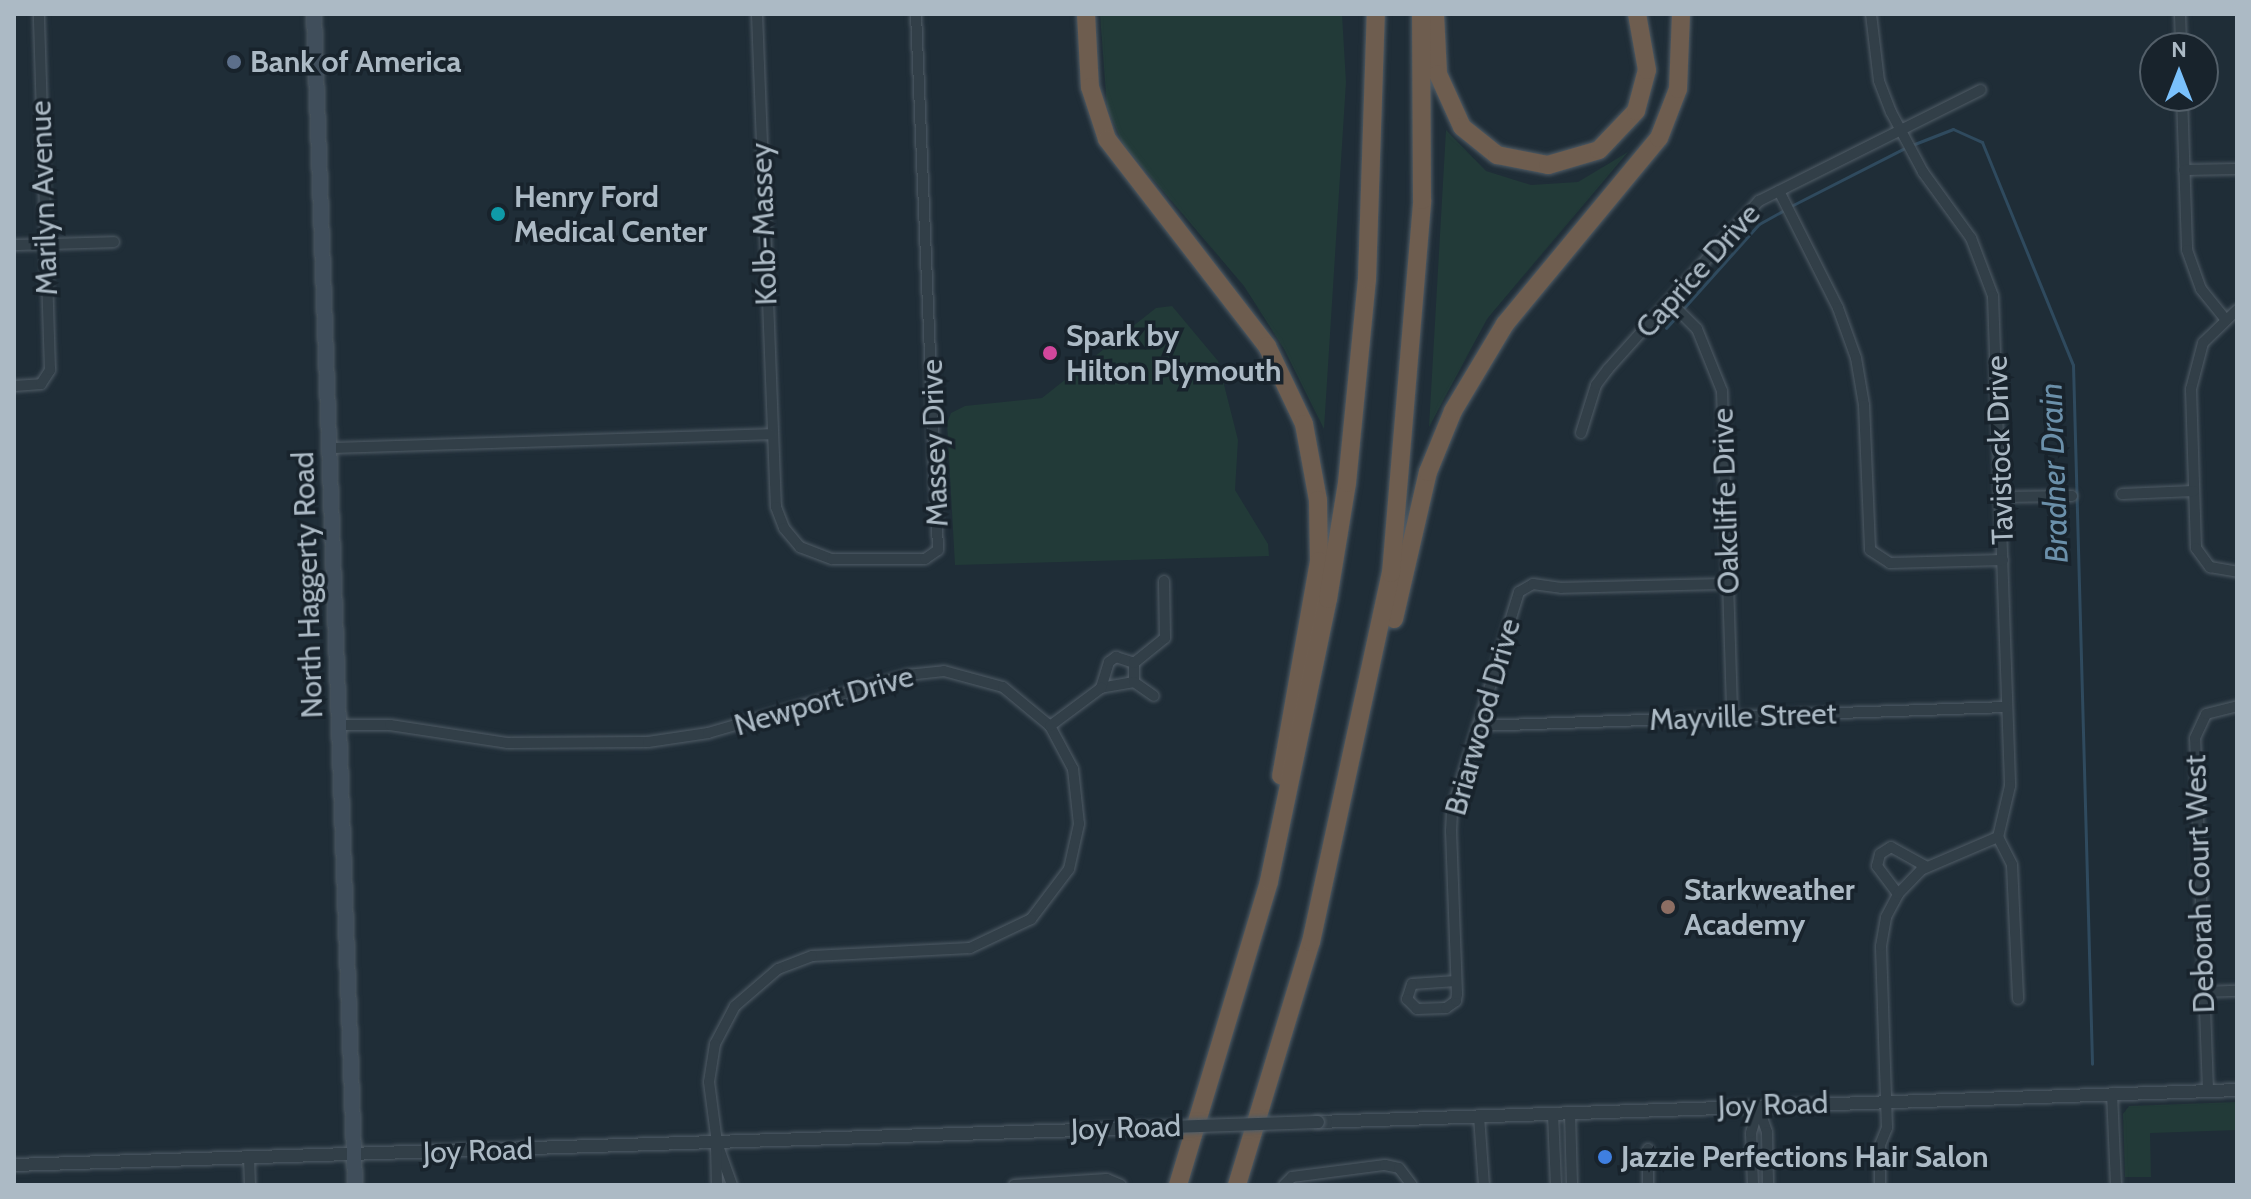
<!DOCTYPE html>
<html>
<head>
<meta charset="utf-8">
<style>
	body { margin:0 }
	#map { position:relative; width:2251px; height:1199px; overflow:hidden; background:#1f2d37; font-family:Cabin,sans-serif }
	div>[style] { position:absolute }
	.green>* { inset:0; background:#223a38 }
	.stream>* { height:3px; margin:-1.5px; padding:0 1.5px; transform-origin:1.5px; border-radius:1.5px; background:#2f4a5e }
	.roads { filter:drop-shadow(0 0 2px #505c66) drop-shadow(0 0 2px #505c66) }
	.minor>* { height:10px; margin:-5px; padding:0 5px; transform-origin:5px; border-radius:5px; background:#323f48 }
	.tertiary>* { height:12px; margin:-6px; padding:0 6px; transform-origin:6px; border-radius:6px; background:#323f48 }
	.secondary>* { height:14px; margin:-7px; padding:0 7px; transform-origin:7px; border-radius:7px; background:#404e5b }
	.motorway>* { height:18px; margin:-9px; padding:0 9px; transform-origin:9px; border-radius:9px; background:#6e5d4f }
	.bridges { filter:drop-shadow(0 0 2px #505c66) drop-shadow(0 0 2px #505c66) }
	.tertiary-bridge>* { height:12px; margin:-6px; padding:0 6px; transform-origin:6px; border-radius:6px; background:#323f48 }
	.dots>* { width:22px; height:22px; translate:-50% -50%; box-sizing:border-box; border:4px solid #18232c; border-radius:50% }
	span { translate:-50% -50%; white-space:nowrap; text-align:center; line-height:1.15; -webkit-text-stroke:7px #18232c; paint-order:stroke }
	.poi-label { font-size:30px; color:#acbac5; font-weight:700 }
	.left { translate:0 -50%; text-align:left }
	.street-label { font-size:30px; color:#acbac5 }
	.water-label { font-size:32px; color:#6b90aa; font-style:italic }
	.frame { position:absolute; inset:0; border:16px solid #acbac5; pointer-events:none }
	.north { position:absolute; left:2139px; top:32px; width:80px; height:80px; box-sizing:border-box; background:#18232c; border:2px solid #535f69; border-radius:50%; rotate:0deg; font-size:22px; font-weight:700; line-height:32px; text-align:center; color:#acbac5 }
	.north::after { content:''; display:block; margin:auto; width:28px; height:36px; background:#7ac1fc; clip-path:polygon(50% 0,100% 100%,50% 72%,0 100%) }
</style>
</head>
<body>
<div id="map">
	<div class="green">
		<i style="clip-path:polygon(1100px 14px,1342px 14px,1346px 82px,1324px 429px,1284px 349px,1244px 286px,1123px 144px,1107px 107px)"></i>
		<i style="clip-path:polygon(1446px 130px,1486px 171px,1531px 185px,1578px 182px,1628px 152px,1487px 319px,1429px 427px)"></i>
		<i style="clip-path:polygon(1172px 306px,1218px 361px,1238px 440px,1235px 490px,1268px 544px,1269px 556px,955px 565px,947px 423px,951px 413px,965px 406px,1042px 398px,1156px 308px)"></i>
		<i style="clip-path:polygon(2237px 1102px,2237px 1130px,2150px 1133px,2151px 1177px,2125px 1177px,2123px 1114px,2129px 1106px)"></i>
	</div>
	<div class="stream">
		<i style="left:1912px;top:145px;width:44px;rotate:-21.3deg"></i>
		<i style="left:1953px;top:129px;width:32px;rotate:24deg"></i>
		<i style="left:1982px;top:142px;width:241px;rotate:67.8deg"></i>
		<i style="left:2073px;top:365px;width:699px;rotate:88.44deg"></i>
		<i style="left:1791px;top:206px;width:128px;rotate:-27deg"></i>
		<i style="left:1682px;top:310px;width:115px;rotate:-48.2deg"></i>
		<i style="left:1759px;top:224px;width:29px;rotate:-29deg"></i>
		<i style="left:1666px;top:328px;width:16px;rotate:-47deg"></i>
	</div>
	<div class="roads">
		<div class="minor">
			<i style="left:757px;top:14px;width:493px;rotate:87.8deg"></i>
			<i style="left:776px;top:507px;width:22px;rotate:69deg"></i>
			<i style="left:784px;top:528px;width:25px;rotate:50deg"></i>
			<i style="left:800px;top:547px;width:34px;rotate:21deg"></i>
			<i style="left:832px;top:559px;width:93px"></i>
			<i style="left:925px;top:559px;width:16px;rotate:-35deg"></i>
			<i style="left:938px;top:550px;width:536px;rotate:-92.35deg"></i>
			<i style="left:1871px;top:14px;width:67px;rotate:83.2deg"></i>
			<i style="left:1879px;top:81px;width:33px;rotate:69deg"></i>
			<i style="left:1891px;top:112px;width:68px;rotate:61.9deg"></i>
			<i style="left:1923px;top:172px;width:82px;rotate:54deg"></i>
			<i style="left:1971px;top:238px;width:62px;rotate:69.2deg"></i>
			<i style="left:1993px;top:296px;width:490px;rotate:88deg"></i>
			<i style="left:2010px;top:786px;width:52px;rotate:103.2deg"></i>
			<i style="left:2180px;top:14px;width:34px;rotate:88deg"></i>
			<i style="left:2182px;top:96px;width:154px;rotate:88.1deg"></i>
			<i style="left:2187px;top:250px;width:41px;rotate:70.3deg"></i>
			<i style="left:2201px;top:289px;width:38px;rotate:51deg"></i>
			<i style="left:2184px;top:170px;width:53px;rotate:-1.1deg"></i>
			<i style="left:1779px;top:191px;width:131px;rotate:63.2deg"></i>
			<i style="left:1838px;top:308px;width:53px;rotate:70.2deg"></i>
			<i style="left:1856px;top:358px;width:48px;rotate:80.3deg"></i>
			<i style="left:1864px;top:405px;width:145px;rotate:87.6deg"></i>
			<i style="left:1870px;top:550px;width:24px;rotate:33deg"></i>
			<i style="left:1890px;top:563px;width:113px;rotate:-1.5deg"></i>
			<i style="left:14px;top:245px;width:100px;rotate:-1.7deg"></i>
			<i style="left:1670px;top:302px;width:38px;rotate:45deg"></i>
			<i style="left:1697px;top:329px;width:67px;rotate:68deg"></i>
			<i style="left:1722px;top:391px;width:326px;rotate:88.2deg"></i>
			<i style="left:2237px;top:310px;width:47px;rotate:135.9deg"></i>
			<i style="left:2203px;top:343px;width:48px;rotate:104.6deg"></i>
			<i style="left:2191px;top:389px;width:159px;rotate:88.2deg"></i>
			<i style="left:2196px;top:548px;width:24px;rotate:54deg"></i>
			<i style="left:2210px;top:567px;width:27px;rotate:10deg"></i>
			<i style="left:14px;top:386px;width:27px;rotate:-4deg"></i>
			<i style="left:41px;top:384px;width:17px;rotate:-57deg"></i>
			<i style="left:50px;top:370px;width:356px;rotate:-91.8deg"></i>
			<i style="left:1581px;top:433px;width:50px;rotate:-72.6deg"></i>
			<i style="left:1596px;top:385px;width:20px;rotate:-53deg"></i>
			<i style="left:1608px;top:369px;width:226px;rotate:-48.1deg"></i>
			<i style="left:1759px;top:201px;width:248px;rotate:-26.6deg"></i>
			<i style="left:330px;top:448px;width:442px;rotate:-1.8deg"></i>
			<i style="left:2122px;top:494px;width:72px;rotate:-2.4deg"></i>
			<i style="left:2001px;top:497px;width:71px;rotate:-0.8deg"></i>
			<i style="left:1116px;top:657px;width:19px;rotate:18deg"></i>
			<i style="left:1134px;top:663px;width:19px;rotate:90deg"></i>
			<i style="left:1134px;top:682px;width:34px;rotate:170deg"></i>
			<i style="left:1101px;top:688px;width:27px;rotate:-73deg"></i>
			<i style="left:1109px;top:662px;width:9px;rotate:-36deg"></i>
			<i style="left:1134px;top:663px;width:40px;rotate:-39deg"></i>
			<i style="left:1165px;top:638px;width:57px;rotate:-91deg"></i>
			<i style="left:1134px;top:682px;width:24px;rotate:35deg"></i>
			<i style="left:339px;top:725px;width:51px"></i>
			<i style="left:390px;top:725px;width:118px;rotate:8.7deg"></i>
			<i style="left:507px;top:743px;width:141px;rotate:-0.4deg"></i>
			<i style="left:648px;top:742px;width:61px;rotate:-8.5deg"></i>
			<i style="left:708px;top:733px;width:207px;rotate:-16.2deg"></i>
			<i style="left:907px;top:675px;width:37px;rotate:-6deg"></i>
			<i style="left:944px;top:671px;width:61px;rotate:15.2deg"></i>
			<i style="left:1003px;top:687px;width:61px;rotate:39.7deg"></i>
			<i style="left:1050px;top:726px;width:49px;rotate:61.9deg"></i>
			<i style="left:1073px;top:769px;width:55px;rotate:83.8deg"></i>
			<i style="left:1079px;top:824px;width:46px;rotate:102.5deg"></i>
			<i style="left:1069px;top:869px;width:63px;rotate:127.2deg"></i>
			<i style="left:1031px;top:919px;width:68px;rotate:154.6deg"></i>
			<i style="left:970px;top:948px;width:158px;rotate:177.1deg"></i>
			<i style="left:812px;top:956px;width:36px;rotate:159deg"></i>
			<i style="left:778px;top:969px;width:57px;rotate:139.3deg"></i>
			<i style="left:735px;top:1006px;width:43px;rotate:117.8deg"></i>
			<i style="left:715px;top:1044px;width:38px;rotate:99deg"></i>
			<i style="left:709px;top:1082px;width:62px;rotate:82.5deg"></i>
			<i style="left:717px;top:1143px;width:45px;rotate:70.3deg"></i>
			<i style="left:1050px;top:726px;width:64px;rotate:-36.7deg"></i>
			<i style="left:1478px;top:726px;width:529px;rotate:-2.06deg"></i>
			<i style="left:1998px;top:837px;width:31px;rotate:63deg"></i>
			<i style="left:2012px;top:865px;width:134px;rotate:87.4deg"></i>
			<i style="left:1898px;top:894px;width:35px;rotate:-127deg"></i>
			<i style="left:1877px;top:866px;width:12px;rotate:-76deg"></i>
			<i style="left:1880px;top:854px;width:13px;rotate:-32deg"></i>
			<i style="left:1891px;top:847px;width:41px;rotate:29.1deg"></i>
			<i style="left:1456px;top:981px;width:44px;rotate:176.1deg"></i>
			<i style="left:1412px;top:984px;width:16px;rotate:108deg"></i>
			<i style="left:1407px;top:999px;width:14px;rotate:45deg"></i>
			<i style="left:1417px;top:1009px;width:29px;rotate:-2deg"></i>
			<i style="left:1446px;top:1008px;width:12px;rotate:-35deg"></i>
			<i style="left:1456px;top:1001px;width:7px;rotate:-82deg"></i>
			<i style="left:1457px;top:994px;width:163px;rotate:-92.1deg"></i>
			<i style="left:1451px;top:831px;width:20px;rotate:-87deg"></i>
			<i style="left:1452px;top:811px;width:229px;rotate:-73deg"></i>
			<i style="left:1519px;top:592px;width:16px;rotate:-30deg"></i>
			<i style="left:1533px;top:584px;width:28px;rotate:8deg"></i>
			<i style="left:1561px;top:588px;width:167px;rotate:-1.4deg"></i>
			<i style="left:2204px;top:992px;width:33px;rotate:-2deg"></i>
			<i style="left:2208px;top:1090px;width:352px;rotate:-92.1deg"></i>
			<i style="left:2195px;top:738px;width:26px;rotate:-65deg"></i>
			<i style="left:2206px;top:714px;width:32px;rotate:-14deg"></i>
			<i style="left:2112px;top:1093px;width:92px;rotate:87.5deg"></i>
			<i style="left:1758px;top:1106px;width:28px;rotate:71deg"></i>
			<i style="left:1767px;top:1132px;width:53px;rotate:88.9deg"></i>
			<i style="left:1570px;top:1113px;width:72px;rotate:88.4deg"></i>
			<i style="left:1553px;top:1114px;width:71px;rotate:87.6deg"></i>
			<i style="left:1479px;top:1116px;width:69px;rotate:85.9deg"></i>
			<i style="left:716px;top:1145px;width:40px;rotate:88.6deg"></i>
			<i style="left:1648px;top:1149px;width:36px;rotate:90deg"></i>
			<i style="left:249px;top:1157px;width:28px;rotate:88deg"></i>
			<i style="left:1014px;top:1185px;width:93px;rotate:-3.7deg"></i>
			<i style="left:1107px;top:1179px;width:15px;rotate:23deg"></i>
			<i style="left:1284px;top:1185px;width:11px;rotate:-45deg"></i>
			<i style="left:1292px;top:1177px;width:94px;rotate:-7.4deg"></i>
			<i style="left:1385px;top:1165px;width:14px;rotate:12deg"></i>
			<i style="left:1399px;top:1168px;width:21px;rotate:53deg"></i>
			<i style="left:1753px;top:1185px;width:52px;rotate:-92.2deg"></i>
			<i style="left:1751px;top:1133px;width:26px;rotate:-74deg"></i>
			<i style="left:1880px;top:1185px;width:40px;rotate:-90deg"></i>
			<i style="left:1880px;top:1145px;width:18px;rotate:-68deg"></i>
			<i style="left:1887px;top:1128px;width:182px;rotate:-91.9deg"></i>
			<i style="left:1881px;top:946px;width:29px;rotate:-80deg"></i>
			<i style="left:1886px;top:917px;width:26px;rotate:-62deg"></i>
			<i style="left:1898px;top:894px;width:33px;rotate:-46deg"></i>
			<i style="left:1921px;top:870px;width:84px;rotate:-23.2deg"></i>
		</div>
		<div class="tertiary">
			<i style="left:1318px;top:1122px;width:920px;rotate:-1.99deg"></i>
			<i style="left:14px;top:1165px;width:1127px;rotate:-1.88deg"></i>
		</div>
		<div class="secondary">
			<i style="left:314px;top:14px;width:1172px;rotate:87.99deg"></i>
		</div>
		<div class="motorway">
			<i style="left:1086px;top:14px;width:73px;rotate:86.9deg"></i>
			<i style="left:1090px;top:87px;width:55px;rotate:71.9deg"></i>
			<i style="left:1107px;top:139px;width:262px;rotate:52.3deg"></i>
			<i style="left:1267px;top:346px;width:86px;rotate:64.6deg"></i>
			<i style="left:1304px;top:424px;width:77px;rotate:79.6deg"></i>
			<i style="left:1318px;top:500px;width:61px;rotate:89.1deg"></i>
			<i style="left:1319px;top:561px;width:218px;rotate:100deg"></i>
			<i style="left:1435px;top:14px;width:60px;rotate:87.1deg"></i>
			<i style="left:1438px;top:74px;width:58px;rotate:65.6deg"></i>
			<i style="left:1462px;top:127px;width:45px;rotate:38.7deg"></i>
			<i style="left:1497px;top:155px;width:52px;rotate:11.1deg"></i>
			<i style="left:1548px;top:165px;width:53px;rotate:-16.4deg"></i>
			<i style="left:1599px;top:150px;width:54px;rotate:-46.5deg"></i>
			<i style="left:1636px;top:111px;width:42px;rotate:-75deg"></i>
			<i style="left:1647px;top:70px;width:57px;rotate:-100.1deg"></i>
			<i style="left:1394px;top:619px;width:151px;rotate:-77deg"></i>
			<i style="left:1428px;top:472px;width:66px;rotate:-67.7deg"></i>
			<i style="left:1453px;top:411px;width:101px;rotate:-59.1deg"></i>
			<i style="left:1505px;top:324px;width:241px;rotate:-50.4deg"></i>
			<i style="left:1659px;top:138px;width:53px;rotate:-68.8deg"></i>
			<i style="left:1678px;top:89px;width:75px;rotate:-87.7deg"></i>
			<i style="left:1178px;top:1185px;width:317px;rotate:-73.3deg"></i>
			<i style="left:1269px;top:881px;width:288px;rotate:-78.2deg"></i>
			<i style="left:1328px;top:599px;width:118px;rotate:-80.7deg"></i>
			<i style="left:1347px;top:483px;width:205px;rotate:-84.4deg"></i>
			<i style="left:1367px;top:279px;width:265px;rotate:-88.1deg"></i>
			<i style="left:1237px;top:1185px;width:254px;rotate:-73.1deg"></i>
			<i style="left:1311px;top:942px;width:378px;rotate:-77.8deg"></i>
			<i style="left:1391px;top:573px;width:374px;rotate:-85.2deg"></i>
			<i style="left:1422px;top:200px;width:186px;rotate:-90.3deg"></i>
		</div>
	</div>
	<div class="bridges">
		<div class="tertiary-bridge">
			<i style="left:1140px;top:1128px;width:178px;rotate:-1.9deg"></i>
		</div>
	</div>
	<div class="dots">
		<i style="left:234px;top:62px;background:#5c6f8a"></i>
		<i style="left:498px;top:214px;background:#0f9aa8"></i>
		<i style="left:1050px;top:353px;background:#d1479c"></i>
		<i style="left:1668px;top:907px;background:#8d6e63"></i>
		<i style="left:1605px;top:1157px;background:#3f7fe0"></i>
	</div>
	<div class="poi-label">
		<span class="left" style="left:250px;top:62px">Bank of America</span>
		<span class="left" style="left:514px;top:214px">Henry Ford<br>Medical Center</span>
		<span class="left" style="left:1066px;top:353px">Spark by<br>Hilton Plymouth</span>
		<span class="left" style="left:1684px;top:907px">Starkweather<br>Academy</span>
		<span class="left" style="left:1621px;top:1157px">Jazzie Perfections Hair Salon</span>
	</div>
	<div class="street-label">
		<span style="left:44px;top:198px;rotate:-92deg">Marilyn Avenue</span>
		<span style="left:764px;top:224px;rotate:-92deg">Kolb-Massey</span>
		<span style="left:1698px;top:271px;rotate:-48deg">Caprice Drive</span>
		<span style="left:935px;top:443px;rotate:-92deg">Massey Drive</span>
		<span style="left:2000px;top:450px;rotate:-92deg">Tavistock Drive</span>
		<span style="left:1726px;top:501px;rotate:-92deg">Oakcliffe Drive</span>
		<span style="left:308px;top:585px;rotate:-92deg">North Haggerty Road</span>
		<span style="left:824px;top:701px;rotate:-16deg">Newport Drive</span>
		<span style="left:1483px;top:717px;rotate:-74deg">Briarwood Drive</span>
		<span style="left:1743px;top:717px;rotate:-2deg">Mayville Street</span>
		<span style="left:2200px;top:884px;rotate:-92deg">Deborah Court West</span>
		<span style="left:1773px;top:1105px;rotate:-2deg">Joy Road</span>
		<span style="left:1126px;top:1128px;rotate:-2deg">Joy Road</span>
		<span style="left:478px;top:1151px;rotate:-2deg">Joy Road</span>
	</div>
	<div class="water-label">
		<span style="left:2054px;top:473px;rotate:-92deg">Bradner Drain</span>
	</div>
	<div class="frame"></div>
	<div class="north">N</div>
</div>
</body>
</html>
